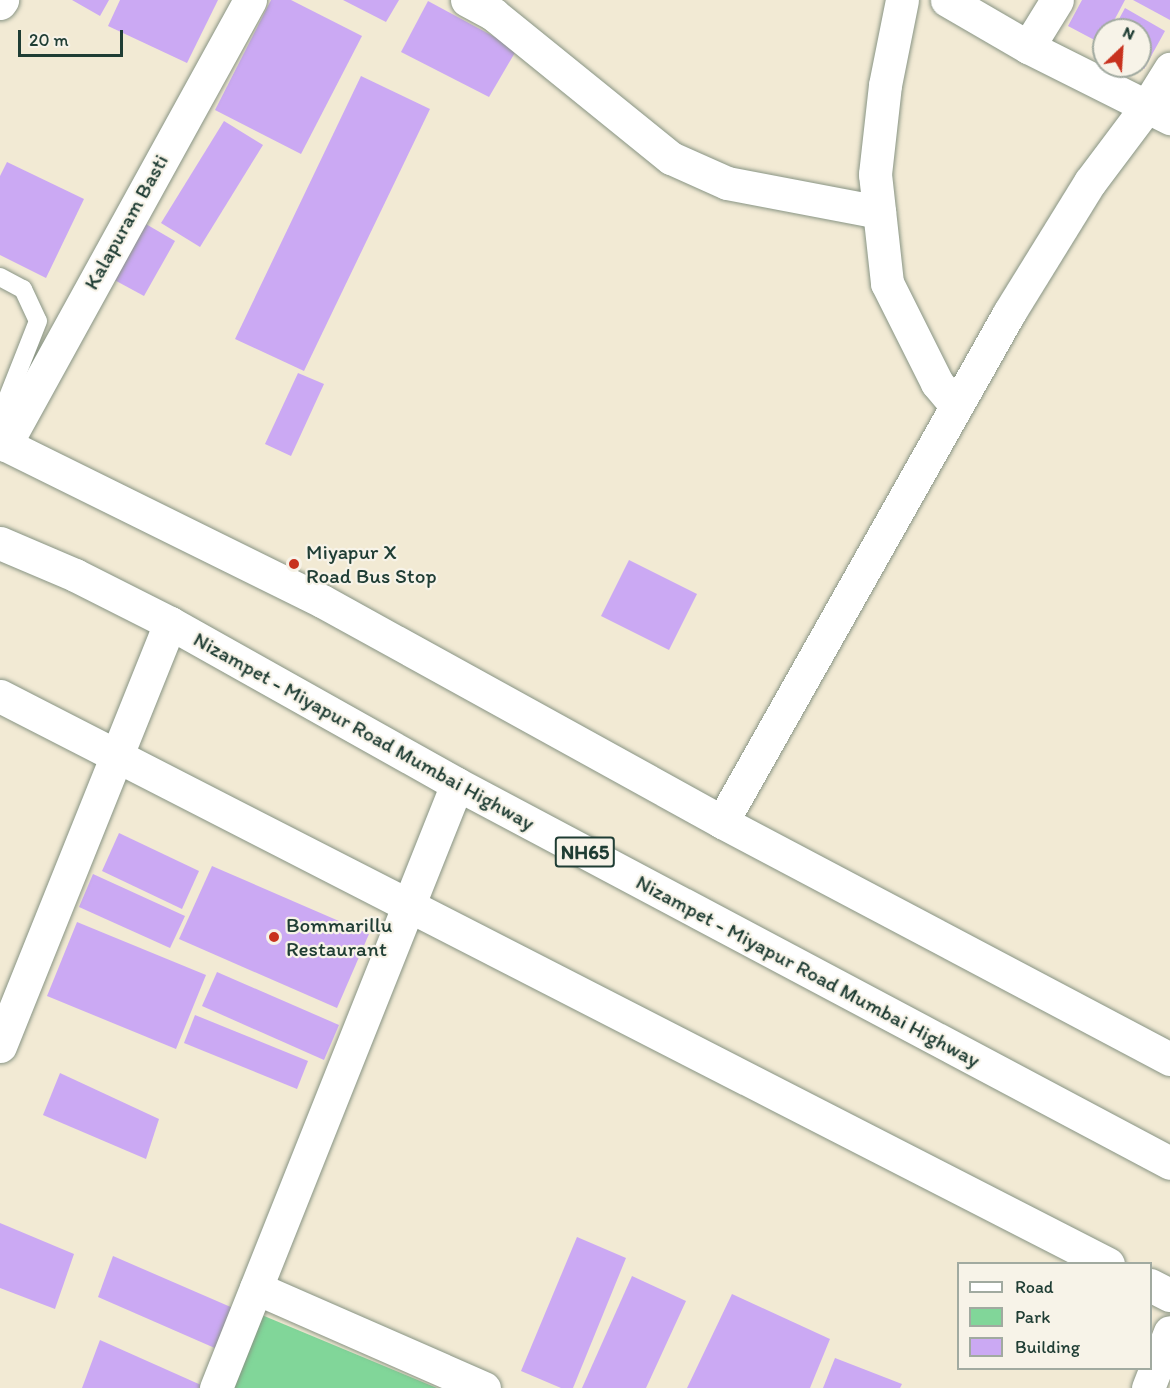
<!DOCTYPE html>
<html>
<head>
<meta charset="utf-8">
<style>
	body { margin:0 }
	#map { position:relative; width:1170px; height:1388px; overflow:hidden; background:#f2ead4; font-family:Itim,sans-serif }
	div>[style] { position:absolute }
	.green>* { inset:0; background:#81d699 }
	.building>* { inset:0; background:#cba9f3 }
	.roads { filter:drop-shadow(0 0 2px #889484) drop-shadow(0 0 2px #889484) }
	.lane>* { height:18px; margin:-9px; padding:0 9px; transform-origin:9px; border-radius:9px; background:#fff }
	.street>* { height:33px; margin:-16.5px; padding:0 16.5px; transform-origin:16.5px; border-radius:16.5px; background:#fff }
	.highway>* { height:33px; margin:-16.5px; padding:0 16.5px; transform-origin:16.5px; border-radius:16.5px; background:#fff }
	.dots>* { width:16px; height:16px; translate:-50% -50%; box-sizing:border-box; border:3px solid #f7f3e8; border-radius:50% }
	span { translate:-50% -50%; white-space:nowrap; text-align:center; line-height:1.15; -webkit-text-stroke:4.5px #f7f3e8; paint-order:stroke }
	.shield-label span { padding:2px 4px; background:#f7f3e8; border:2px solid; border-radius:4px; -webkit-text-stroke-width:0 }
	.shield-label { font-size:20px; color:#1f3d34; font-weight:700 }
	.street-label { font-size:21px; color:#1f3d34 }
	.poi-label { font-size:21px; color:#1f3d34 }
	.left { translate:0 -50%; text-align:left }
	.legend { position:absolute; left:957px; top:1262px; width:195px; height:108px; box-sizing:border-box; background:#f7f3e8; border:2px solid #a1aaa0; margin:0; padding:8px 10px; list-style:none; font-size:18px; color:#1f3d34 }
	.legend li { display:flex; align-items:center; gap:12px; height:30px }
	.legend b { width:30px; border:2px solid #a1aaa0 }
	.north { position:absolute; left:1092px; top:18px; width:60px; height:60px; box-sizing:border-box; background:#f7f3e8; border:2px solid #a1aaa0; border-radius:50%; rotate:25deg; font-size:16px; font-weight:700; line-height:24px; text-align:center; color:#1f3d34 }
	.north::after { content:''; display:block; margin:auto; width:21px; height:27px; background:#c8321e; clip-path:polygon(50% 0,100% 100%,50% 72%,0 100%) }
	.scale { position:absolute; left:18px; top:30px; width:105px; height:27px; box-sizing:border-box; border:3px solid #1f3d34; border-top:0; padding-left:8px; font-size:18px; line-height:21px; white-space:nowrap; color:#1f3d34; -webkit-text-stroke:4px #f7f3e8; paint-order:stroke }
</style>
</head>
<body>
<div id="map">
	<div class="green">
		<i style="clip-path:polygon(252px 1311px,437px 1388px,218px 1388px)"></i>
	</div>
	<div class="building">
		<i style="clip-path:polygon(72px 0,109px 0,100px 16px)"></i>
		<i style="clip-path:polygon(120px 0,218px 0,187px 63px,108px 26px)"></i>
		<i style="clip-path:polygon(271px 0,291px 0,362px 36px,301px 154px,215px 110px)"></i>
		<i style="clip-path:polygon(343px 0,399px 0,386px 22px)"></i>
		<i style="clip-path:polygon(1082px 0,1125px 0,1109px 30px,1104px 30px,1102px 44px,1068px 26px)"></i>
		<i style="clip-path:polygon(1133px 0,1170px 0,1170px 20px)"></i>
		<i style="clip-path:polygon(428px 1px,517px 49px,489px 97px,401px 52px)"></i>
		<i style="clip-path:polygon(1125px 8px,1165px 31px,1144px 69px,1140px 67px,1140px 30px,1113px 30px)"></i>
		<i style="clip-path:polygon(361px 76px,430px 109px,304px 371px,235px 339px)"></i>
		<i style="clip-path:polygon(224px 121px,263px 145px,200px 247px,161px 223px)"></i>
		<i style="clip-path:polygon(7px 162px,84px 199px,46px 278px,0 255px,0 176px)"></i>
		<i style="clip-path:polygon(139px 220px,175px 241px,144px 296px,107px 276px)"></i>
		<i style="clip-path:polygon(298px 373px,324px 384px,291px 456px,265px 444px)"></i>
		<i style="clip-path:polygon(629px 560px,697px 594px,669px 650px,601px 616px)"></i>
		<i style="clip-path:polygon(119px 833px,199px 871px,182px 909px,102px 871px)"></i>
		<i style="clip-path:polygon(212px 866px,369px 934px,337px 1008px,179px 939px)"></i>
		<i style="clip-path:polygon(93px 874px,185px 916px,170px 948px,79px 907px)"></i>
		<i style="clip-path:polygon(77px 922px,206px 975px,176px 1049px,47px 996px)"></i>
		<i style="clip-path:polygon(217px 972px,339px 1025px,324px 1060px,202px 1006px)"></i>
		<i style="clip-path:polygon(195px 1015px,308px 1061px,297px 1089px,184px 1043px)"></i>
		<i style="clip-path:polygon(60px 1073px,159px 1119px,146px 1159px,43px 1115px)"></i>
		<i style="clip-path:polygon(0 1223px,74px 1254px,55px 1309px,0 1288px)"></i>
		<i style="clip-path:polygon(577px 1237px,626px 1258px,573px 1388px,561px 1388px,521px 1371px)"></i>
		<i style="clip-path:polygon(113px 1256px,233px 1308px,217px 1349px,98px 1297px)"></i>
		<i style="clip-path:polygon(632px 1276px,686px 1301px,646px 1388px,582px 1388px)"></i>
		<i style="clip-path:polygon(732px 1294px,830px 1339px,810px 1388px,687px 1388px)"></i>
		<i style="clip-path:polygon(100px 1340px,201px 1385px,199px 1388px,82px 1388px)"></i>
		<i style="clip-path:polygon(835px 1358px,902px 1384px,900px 1388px,823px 1388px)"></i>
	</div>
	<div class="roads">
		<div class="lane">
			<i style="left:0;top:277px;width:26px;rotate:28deg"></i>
			<i style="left:23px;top:289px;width:35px;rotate:65deg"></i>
			<i style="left:38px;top:321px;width:103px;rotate:111.6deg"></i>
		</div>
		<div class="street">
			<i style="left:467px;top:0;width:30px;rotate:28deg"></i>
			<i style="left:493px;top:14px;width:229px;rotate:39deg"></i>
			<i style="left:671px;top:158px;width:61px;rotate:24.1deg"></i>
			<i style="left:727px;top:183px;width:155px;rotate:10.8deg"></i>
			<i style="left:902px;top:0;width:87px;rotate:101.3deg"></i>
			<i style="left:885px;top:85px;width:90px;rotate:96.4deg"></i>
			<i style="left:875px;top:174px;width:110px;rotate:83.7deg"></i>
			<i style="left:887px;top:283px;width:112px;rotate:63.4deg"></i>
			<i style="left:937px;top:383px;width:30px;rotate:50deg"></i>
			<i style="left:947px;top:0;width:94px;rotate:30.1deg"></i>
			<i style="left:1028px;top:47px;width:159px;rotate:26.6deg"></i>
			<i style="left:0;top:3px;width:4px;rotate:-56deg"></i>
			<i style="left:1028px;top:47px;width:55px;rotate:-58.3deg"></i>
			<i style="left:5px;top:445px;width:508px;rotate:-61.16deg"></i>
			<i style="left:0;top:696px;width:1245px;rotate:27.14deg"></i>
			<i style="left:722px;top:822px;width:584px;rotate:-60.58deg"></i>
			<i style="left:1009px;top:313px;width:154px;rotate:-58.3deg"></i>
			<i style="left:1090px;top:182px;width:95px;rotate:-53.1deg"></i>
			<i style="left:1147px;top:106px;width:44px;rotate:-58.1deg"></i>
			<i style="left:0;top:1046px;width:456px;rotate:-68.1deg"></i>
			<i style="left:1150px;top:1285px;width:22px;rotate:27deg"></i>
			<i style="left:256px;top:1288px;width:249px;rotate:23.7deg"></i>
			<i style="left:216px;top:1388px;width:650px;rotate:-68.25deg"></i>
			<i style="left:1148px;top:1388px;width:60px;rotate:-68.6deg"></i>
		</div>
		<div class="highway">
			<i style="left:0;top:442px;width:359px;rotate:26.3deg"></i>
			<i style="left:322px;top:601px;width:457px;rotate:28.9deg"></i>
			<i style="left:722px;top:822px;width:507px;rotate:27.88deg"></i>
			<i style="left:0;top:543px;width:82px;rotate:23.1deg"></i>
			<i style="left:75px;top:575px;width:106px;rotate:26.8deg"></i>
			<i style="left:170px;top:623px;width:329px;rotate:29.3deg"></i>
			<i style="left:457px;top:784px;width:807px;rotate:27.99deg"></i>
		</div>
	</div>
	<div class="dots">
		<i style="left:294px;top:564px;background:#c8321e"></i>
		<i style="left:274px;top:937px;background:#c8321e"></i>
	</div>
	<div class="shield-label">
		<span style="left:585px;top:852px">NH65</span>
	</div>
	<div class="street-label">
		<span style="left:126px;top:222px;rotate:-61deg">Kalapuram Basti</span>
		<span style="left:364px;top:731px;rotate:29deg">Nizampet - Miyapur Road Mumbai Highway</span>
		<span style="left:808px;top:971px;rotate:28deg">Nizampet - Miyapur Road Mumbai Highway</span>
	</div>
	<div class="poi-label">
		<span class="left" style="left:306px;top:564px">Miyapur X<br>Road Bus Stop</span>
		<span class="left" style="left:286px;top:937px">Bommarillu<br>Restaurant</span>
	</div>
	<ul class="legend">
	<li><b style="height:8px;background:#fff"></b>Road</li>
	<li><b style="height:16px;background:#81d699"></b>Park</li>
	<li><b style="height:16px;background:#cba9f3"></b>Building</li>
	</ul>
	<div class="north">N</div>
	<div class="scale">20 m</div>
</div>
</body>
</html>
